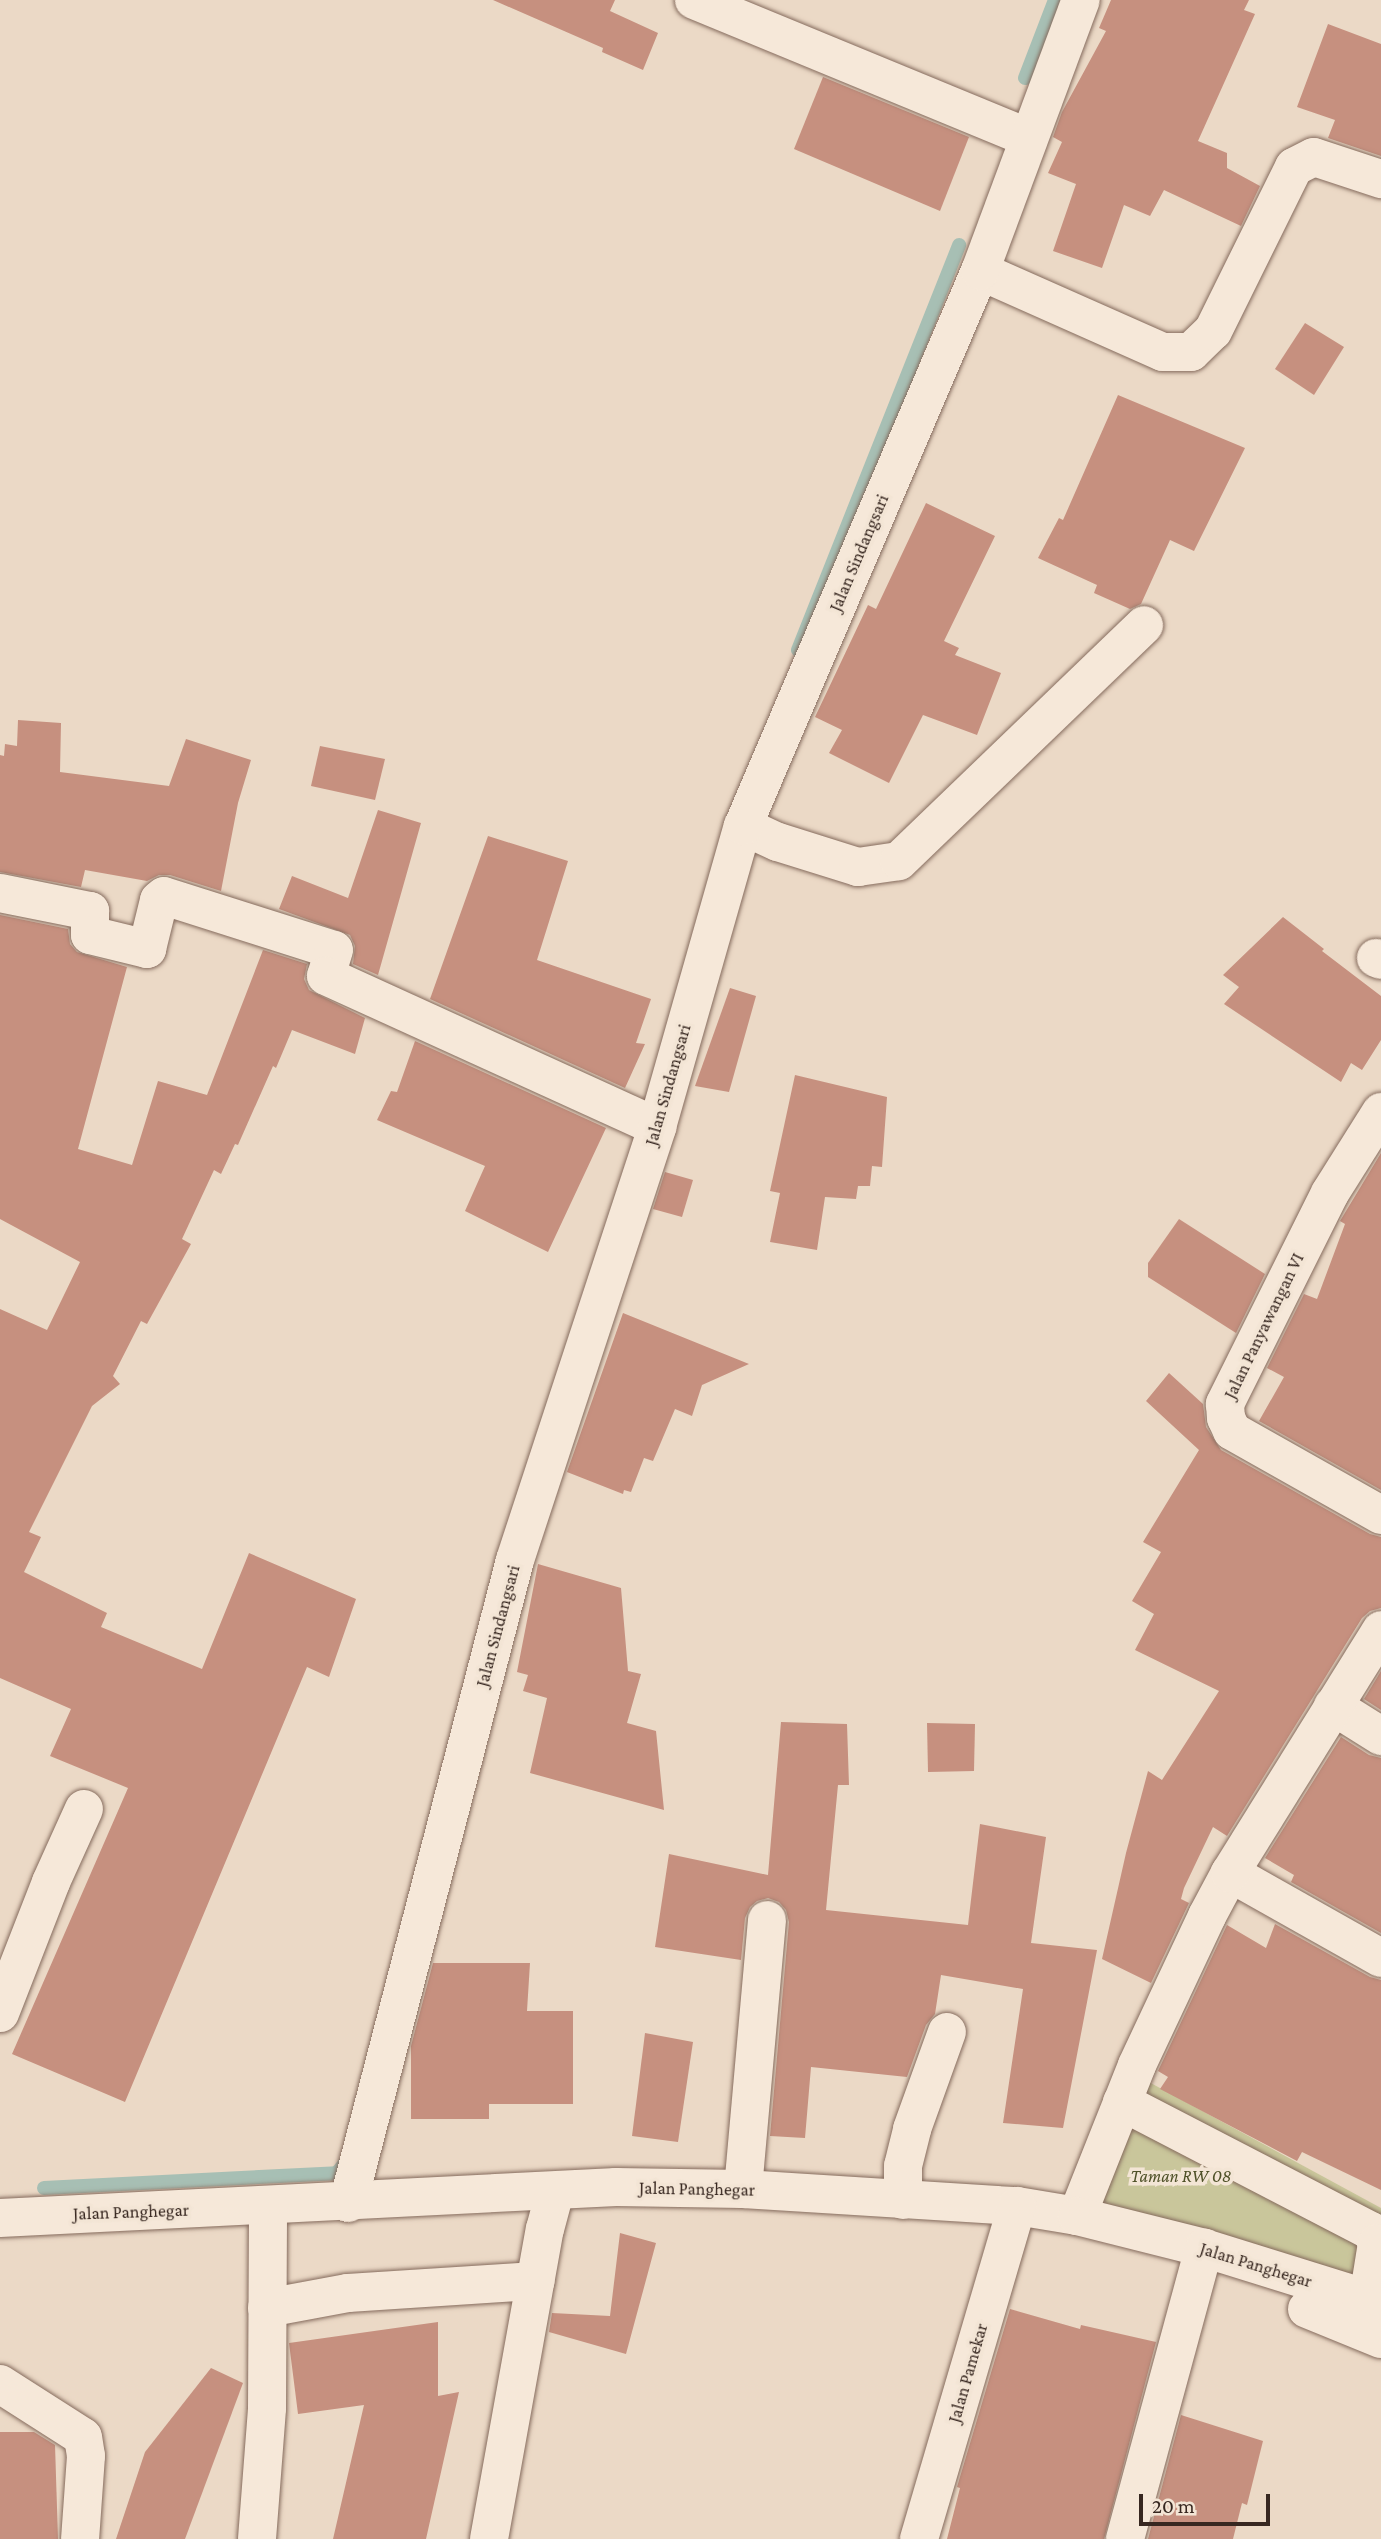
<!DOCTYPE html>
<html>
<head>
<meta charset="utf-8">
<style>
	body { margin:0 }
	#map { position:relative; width:1381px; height:2539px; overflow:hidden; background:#ebd9c6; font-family:"Crimson Pro",serif }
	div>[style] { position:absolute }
	.green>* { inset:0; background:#c9c69b }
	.stream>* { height:14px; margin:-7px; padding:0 7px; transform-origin:7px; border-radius:7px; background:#a7bfb4 }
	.building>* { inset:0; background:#c6907f }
	.roads { filter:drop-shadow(0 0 2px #856b5d) drop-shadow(0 0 2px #856b5d) }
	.minor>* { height:38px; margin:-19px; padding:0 19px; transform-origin:19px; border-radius:19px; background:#f6e8d9 }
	span { translate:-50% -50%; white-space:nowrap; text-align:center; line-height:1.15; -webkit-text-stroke:7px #f3e5d5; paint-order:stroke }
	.street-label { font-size:18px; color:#372720 }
	.park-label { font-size:18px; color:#4f5128; font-style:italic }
	.scale { position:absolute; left:1139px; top:2494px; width:131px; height:32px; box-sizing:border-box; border:4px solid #372720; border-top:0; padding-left:9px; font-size:21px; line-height:24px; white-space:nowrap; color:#372720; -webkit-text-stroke:5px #f3e5d5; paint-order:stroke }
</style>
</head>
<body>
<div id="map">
	<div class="green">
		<i style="clip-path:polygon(1147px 2081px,1381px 2208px,1381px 2305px,1088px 2219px)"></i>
	</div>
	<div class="stream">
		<i style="left:1025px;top:78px;width:84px;rotate:-69deg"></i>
		<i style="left:798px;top:650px;width:436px;rotate:-68.3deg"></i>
		<i style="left:44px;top:2188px;width:293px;rotate:-2.9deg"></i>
		<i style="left:337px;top:2173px;width:14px;rotate:-51deg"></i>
	</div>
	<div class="building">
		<i style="clip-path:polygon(493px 0,615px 0,610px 11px,658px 33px,643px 70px,602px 52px,603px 48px)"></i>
		<i style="clip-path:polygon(1111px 0,1249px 0,1244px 10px,1255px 14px,1198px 141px,1227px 153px,1227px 168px,1260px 186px,1241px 226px,1164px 190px,1150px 216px,1124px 205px,1102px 268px,1053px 251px,1076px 184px,1048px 173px,1062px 142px,1053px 137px,1062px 112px,1106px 31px,1099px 28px)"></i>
		<i style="clip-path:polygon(1328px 24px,1381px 44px,1381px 156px,1328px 138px,1335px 120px,1297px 107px)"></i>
		<i style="clip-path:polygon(823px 77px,969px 137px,940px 211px,794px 149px)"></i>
		<i style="clip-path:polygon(1305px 323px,1344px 347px,1314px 395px,1275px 369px)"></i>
		<i style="clip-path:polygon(1118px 395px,1245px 448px,1194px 551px,1170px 540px,1141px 604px,1130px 609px,1094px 593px,1097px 585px,1038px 558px,1059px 518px,1063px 520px)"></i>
		<i style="clip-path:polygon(926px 503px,995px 536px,944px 641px,959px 648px,955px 655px,1001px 673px,977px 735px,923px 715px,889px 783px,829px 753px,842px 730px,815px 717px,868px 605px,876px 609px)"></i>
		<i style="clip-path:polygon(18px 720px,61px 723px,60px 772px,169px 786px,186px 739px,251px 760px,238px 803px,221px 891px,170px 875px,159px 875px,147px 881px,85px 870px,81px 887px,0 872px,0 755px,4px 756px,5px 744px,17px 746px)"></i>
		<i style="clip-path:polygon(320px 746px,385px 759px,375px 800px,311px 786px)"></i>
		<i style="clip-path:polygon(378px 810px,421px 823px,378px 975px,353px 964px,355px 946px,350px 935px,279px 909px,292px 876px,348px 898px)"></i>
		<i style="clip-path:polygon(488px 836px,568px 861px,537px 960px,651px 999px,636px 1043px,645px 1044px,625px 1088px,430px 999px)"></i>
		<i style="clip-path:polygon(0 915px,68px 929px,70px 944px,77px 952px,127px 967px,78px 1149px,132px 1165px,158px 1081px,207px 1095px,263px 950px,307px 964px,304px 979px,309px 990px,365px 1018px,355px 1054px,292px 1030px,276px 1068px,273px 1066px,238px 1145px,235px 1144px,221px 1174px,214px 1170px,182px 1239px,191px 1244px,147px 1324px,141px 1321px,113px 1376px,120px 1384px,92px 1406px,29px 1532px,41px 1537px,24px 1572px,107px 1613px,101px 1627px,202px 1669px,249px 1553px,356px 1599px,329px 1677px,307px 1667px,125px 2102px,12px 2054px,128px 1788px,50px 1756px,71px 1709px,0 1678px,0 1309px,47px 1330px,80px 1262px,0 1219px)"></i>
		<i style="clip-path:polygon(1283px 917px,1324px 949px,1322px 951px,1381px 996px,1381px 1040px,1362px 1070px,1351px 1063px,1341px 1082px,1224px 1004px,1239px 987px,1223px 975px)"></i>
		<i style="clip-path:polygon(730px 988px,756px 996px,729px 1092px,695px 1086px)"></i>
		<i style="clip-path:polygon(415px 1041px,606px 1128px,548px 1252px,465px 1211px,485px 1166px,377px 1120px,391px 1091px,397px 1092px)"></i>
		<i style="clip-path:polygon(795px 1075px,887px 1097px,882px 1167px,872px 1166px,870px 1186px,858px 1186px,856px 1199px,825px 1197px,817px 1250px,770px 1242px,780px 1193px,770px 1191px)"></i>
		<i style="clip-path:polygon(1381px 1153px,1381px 1490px,1259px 1421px,1284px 1377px,1267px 1368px,1304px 1294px,1317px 1299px,1345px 1224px,1340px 1221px)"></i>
		<i style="clip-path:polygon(665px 1172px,693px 1180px,682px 1217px,653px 1209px)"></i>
		<i style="clip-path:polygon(1179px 1219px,1265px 1274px,1236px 1333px,1148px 1277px,1148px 1263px)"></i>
		<i style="clip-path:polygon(623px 1313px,749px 1364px,702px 1385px,692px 1416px,675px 1409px,653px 1461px,644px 1458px,631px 1492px,624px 1490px,623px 1494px,567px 1472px)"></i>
		<i style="clip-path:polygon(1169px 1373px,1203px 1404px,1206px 1427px,1221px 1450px,1370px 1534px,1381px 1537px,1381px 1608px,1370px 1611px,1362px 1618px,1227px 1836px,1213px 1827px,1184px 1888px,1181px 1899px,1189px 1903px,1151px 1983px,1102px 1959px,1126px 1853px,1148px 1771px,1162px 1780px,1219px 1691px,1135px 1650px,1154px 1614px,1132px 1601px,1161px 1552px,1143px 1542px,1199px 1450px,1146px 1401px)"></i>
		<i style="clip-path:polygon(538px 1564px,621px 1588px,628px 1671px,641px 1674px,627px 1723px,656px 1731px,664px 1810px,530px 1773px,547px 1698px,523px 1691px,528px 1675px,517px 1672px)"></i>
		<i style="clip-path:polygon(1381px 1671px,1381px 1710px,1364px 1699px)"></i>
		<i style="clip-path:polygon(781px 1722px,847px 1724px,849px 1785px,838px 1785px,826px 1910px,968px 1925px,980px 1824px,1046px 1837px,1031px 1943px,1097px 1950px,1063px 2128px,1003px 2123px,1023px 1989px,941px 1975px,935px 2014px,926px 2025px,907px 2077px,811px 2067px,805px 2138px,770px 2136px,789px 1922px,786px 1910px,779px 1902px,768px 1898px,757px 1901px,750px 1907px,745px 1918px,741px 1960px,655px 1947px,669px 1854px,768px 1875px)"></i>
		<i style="clip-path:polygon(927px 1723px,975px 1724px,974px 1771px,928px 1772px)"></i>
		<i style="clip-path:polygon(1341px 1737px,1369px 1755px,1381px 1758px,1381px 1933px,1291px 1882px,1294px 1875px,1265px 1858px)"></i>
		<i style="clip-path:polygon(1275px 1924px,1370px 1977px,1381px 1980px,1381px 2190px,1302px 2152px,1297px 2161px,1160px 2089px,1168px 2077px,1158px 2071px,1227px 1925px,1266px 1948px)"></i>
		<i style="clip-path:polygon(433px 1963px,530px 1963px,527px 2011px,573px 2011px,573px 2104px,489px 2104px,489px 2119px,411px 2119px,411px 2046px)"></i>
		<i style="clip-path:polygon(645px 2033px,693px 2042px,678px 2142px,632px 2136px)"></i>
		<i style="clip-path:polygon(620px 2233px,656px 2243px,626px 2354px,549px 2332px,552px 2313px,610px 2316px)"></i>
		<i style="clip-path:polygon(1010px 2309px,1080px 2329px,1081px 2325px,1156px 2342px,1104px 2539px,947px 2539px,960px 2488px,957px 2487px)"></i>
		<i style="clip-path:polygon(438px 2322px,438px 2396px,459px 2392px,426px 2539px,333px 2539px,364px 2405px,298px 2414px,289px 2343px)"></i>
		<i style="clip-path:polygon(211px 2368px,243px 2383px,185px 2539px,116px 2539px,145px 2452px)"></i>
		<i style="clip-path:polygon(1181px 2415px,1263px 2441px,1247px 2505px,1242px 2503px,1233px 2539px,1148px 2539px)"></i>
		<i style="clip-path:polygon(0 2432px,34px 2432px,55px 2445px,58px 2539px,0 2539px)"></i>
	</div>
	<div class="roads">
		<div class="minor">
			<i style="left:694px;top:0;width:362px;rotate:22.4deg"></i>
			<i style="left:980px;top:271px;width:200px;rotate:23.9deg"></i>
			<i style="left:1163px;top:352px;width:28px"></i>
			<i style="left:1191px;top:352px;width:30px;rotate:-44deg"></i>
			<i style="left:1213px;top:331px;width:183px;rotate:-63.7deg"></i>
			<i style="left:1294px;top:167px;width:22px;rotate:-27deg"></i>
			<i style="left:1314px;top:157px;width:71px;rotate:18.2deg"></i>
			<i style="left:743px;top:826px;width:38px;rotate:25deg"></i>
			<i style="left:778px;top:842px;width:84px;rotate:17.4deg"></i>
			<i style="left:858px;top:867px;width:41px;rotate:-8.3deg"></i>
			<i style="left:899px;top:861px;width:340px;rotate:-43.9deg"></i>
			<i style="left:0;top:893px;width:92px;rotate:11.3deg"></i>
			<i style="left:90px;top:911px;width:24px;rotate:90deg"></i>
			<i style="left:90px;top:935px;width:59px;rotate:13.8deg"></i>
			<i style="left:147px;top:949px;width:50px;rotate:-76.2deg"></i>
			<i style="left:159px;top:900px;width:6px;rotate:-39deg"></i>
			<i style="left:164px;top:896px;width:178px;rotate:17.6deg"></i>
			<i style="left:334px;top:950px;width:27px;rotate:107deg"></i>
			<i style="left:326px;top:976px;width:364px;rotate:24.5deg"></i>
			<i style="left:1376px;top:958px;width:5px;rotate:22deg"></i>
			<i style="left:1381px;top:1112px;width:96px;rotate:122.2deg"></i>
			<i style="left:1330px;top:1193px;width:236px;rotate:116.5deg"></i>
			<i style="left:1225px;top:1404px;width:14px;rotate:86deg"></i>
			<i style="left:1226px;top:1418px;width:14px;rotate:65deg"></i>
			<i style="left:1232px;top:1431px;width:171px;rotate:29.4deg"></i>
			<i style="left:1333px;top:1706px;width:57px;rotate:32deg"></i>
			<i style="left:1230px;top:1873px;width:173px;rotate:29.4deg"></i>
			<i style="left:0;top:2013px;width:141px;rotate:-68.7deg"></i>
			<i style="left:51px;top:1882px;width:80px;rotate:-65.7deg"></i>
			<i style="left:1122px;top:2102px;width:280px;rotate:27.4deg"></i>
			<i style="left:1371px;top:2231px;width:13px;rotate:63deg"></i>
			<i style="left:1377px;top:2243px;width:57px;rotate:99.1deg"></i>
			<i style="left:743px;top:2189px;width:270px;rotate:-84.9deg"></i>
			<i style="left:903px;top:2200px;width:34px;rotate:-90deg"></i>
			<i style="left:903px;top:2166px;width:38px;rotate:-76deg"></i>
			<i style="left:912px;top:2129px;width:103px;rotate:-70.2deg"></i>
			<i style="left:348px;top:2203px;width:664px;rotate:-75.44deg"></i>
			<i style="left:515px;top:1560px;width:456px;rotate:-71.8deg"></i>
			<i style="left:657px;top:1127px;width:313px;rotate:-74.1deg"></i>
			<i style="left:743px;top:826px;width:603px;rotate:-66.88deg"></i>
			<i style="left:980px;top:271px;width:289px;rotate:-69.6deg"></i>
			<i style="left:1077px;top:2216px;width:162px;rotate:-68.3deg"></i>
			<i style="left:1137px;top:2065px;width:165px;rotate:-64.8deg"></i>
			<i style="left:1207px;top:1916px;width:49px;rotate:-61.9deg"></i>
			<i style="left:1230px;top:1873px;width:286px;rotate:-58.1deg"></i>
			<i style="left:0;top:2218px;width:617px;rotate:-2.88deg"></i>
			<i style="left:616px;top:2187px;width:127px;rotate:0.9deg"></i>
			<i style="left:743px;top:2189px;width:275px;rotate:3.6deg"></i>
			<i style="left:1017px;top:2206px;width:61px;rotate:9.5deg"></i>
			<i style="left:1077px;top:2216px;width:131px;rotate:14.1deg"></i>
			<i style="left:1204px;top:2248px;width:185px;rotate:17.3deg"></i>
			<i style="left:267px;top:2308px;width:82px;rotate:-10.5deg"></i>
			<i style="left:348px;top:2293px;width:188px;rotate:-3.7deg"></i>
			<i style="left:1307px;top:2309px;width:80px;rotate:22.1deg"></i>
			<i style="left:0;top:2384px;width:98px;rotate:32.6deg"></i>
			<i style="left:83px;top:2437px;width:19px;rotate:81deg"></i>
			<i style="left:86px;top:2456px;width:83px;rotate:94.1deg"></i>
			<i style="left:257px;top:2539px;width:131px;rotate:-85.6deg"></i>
			<i style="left:267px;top:2408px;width:202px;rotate:-89.7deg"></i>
			<i style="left:489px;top:2539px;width:315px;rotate:-79.8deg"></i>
			<i style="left:545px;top:2229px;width:39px;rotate:-75deg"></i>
			<i style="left:919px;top:2539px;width:347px;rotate:-73.6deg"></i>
			<i style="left:1125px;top:2539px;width:302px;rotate:-74.8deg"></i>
		</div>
	</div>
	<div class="street-label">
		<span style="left:859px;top:553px;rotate:-67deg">Jalan Sindangsari</span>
		<span style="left:668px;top:1085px;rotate:-74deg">Jalan Sindangsari</span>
		<span style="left:1264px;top:1326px;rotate:-64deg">Jalan Panyawangan VI</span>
		<span style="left:498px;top:1626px;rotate:-75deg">Jalan Sindangsari</span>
		<span style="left:697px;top:2189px;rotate:1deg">Jalan Panghegar</span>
		<span style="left:131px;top:2212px;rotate:-2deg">Jalan Panghegar</span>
		<span style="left:1256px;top:2265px;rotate:17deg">Jalan Panghegar</span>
		<span style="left:968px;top:2373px;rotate:-74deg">Jalan Pamekar</span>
	</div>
	<div class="park-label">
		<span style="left:1181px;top:2176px">Taman RW 08</span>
	</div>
	<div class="scale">20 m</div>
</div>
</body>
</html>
